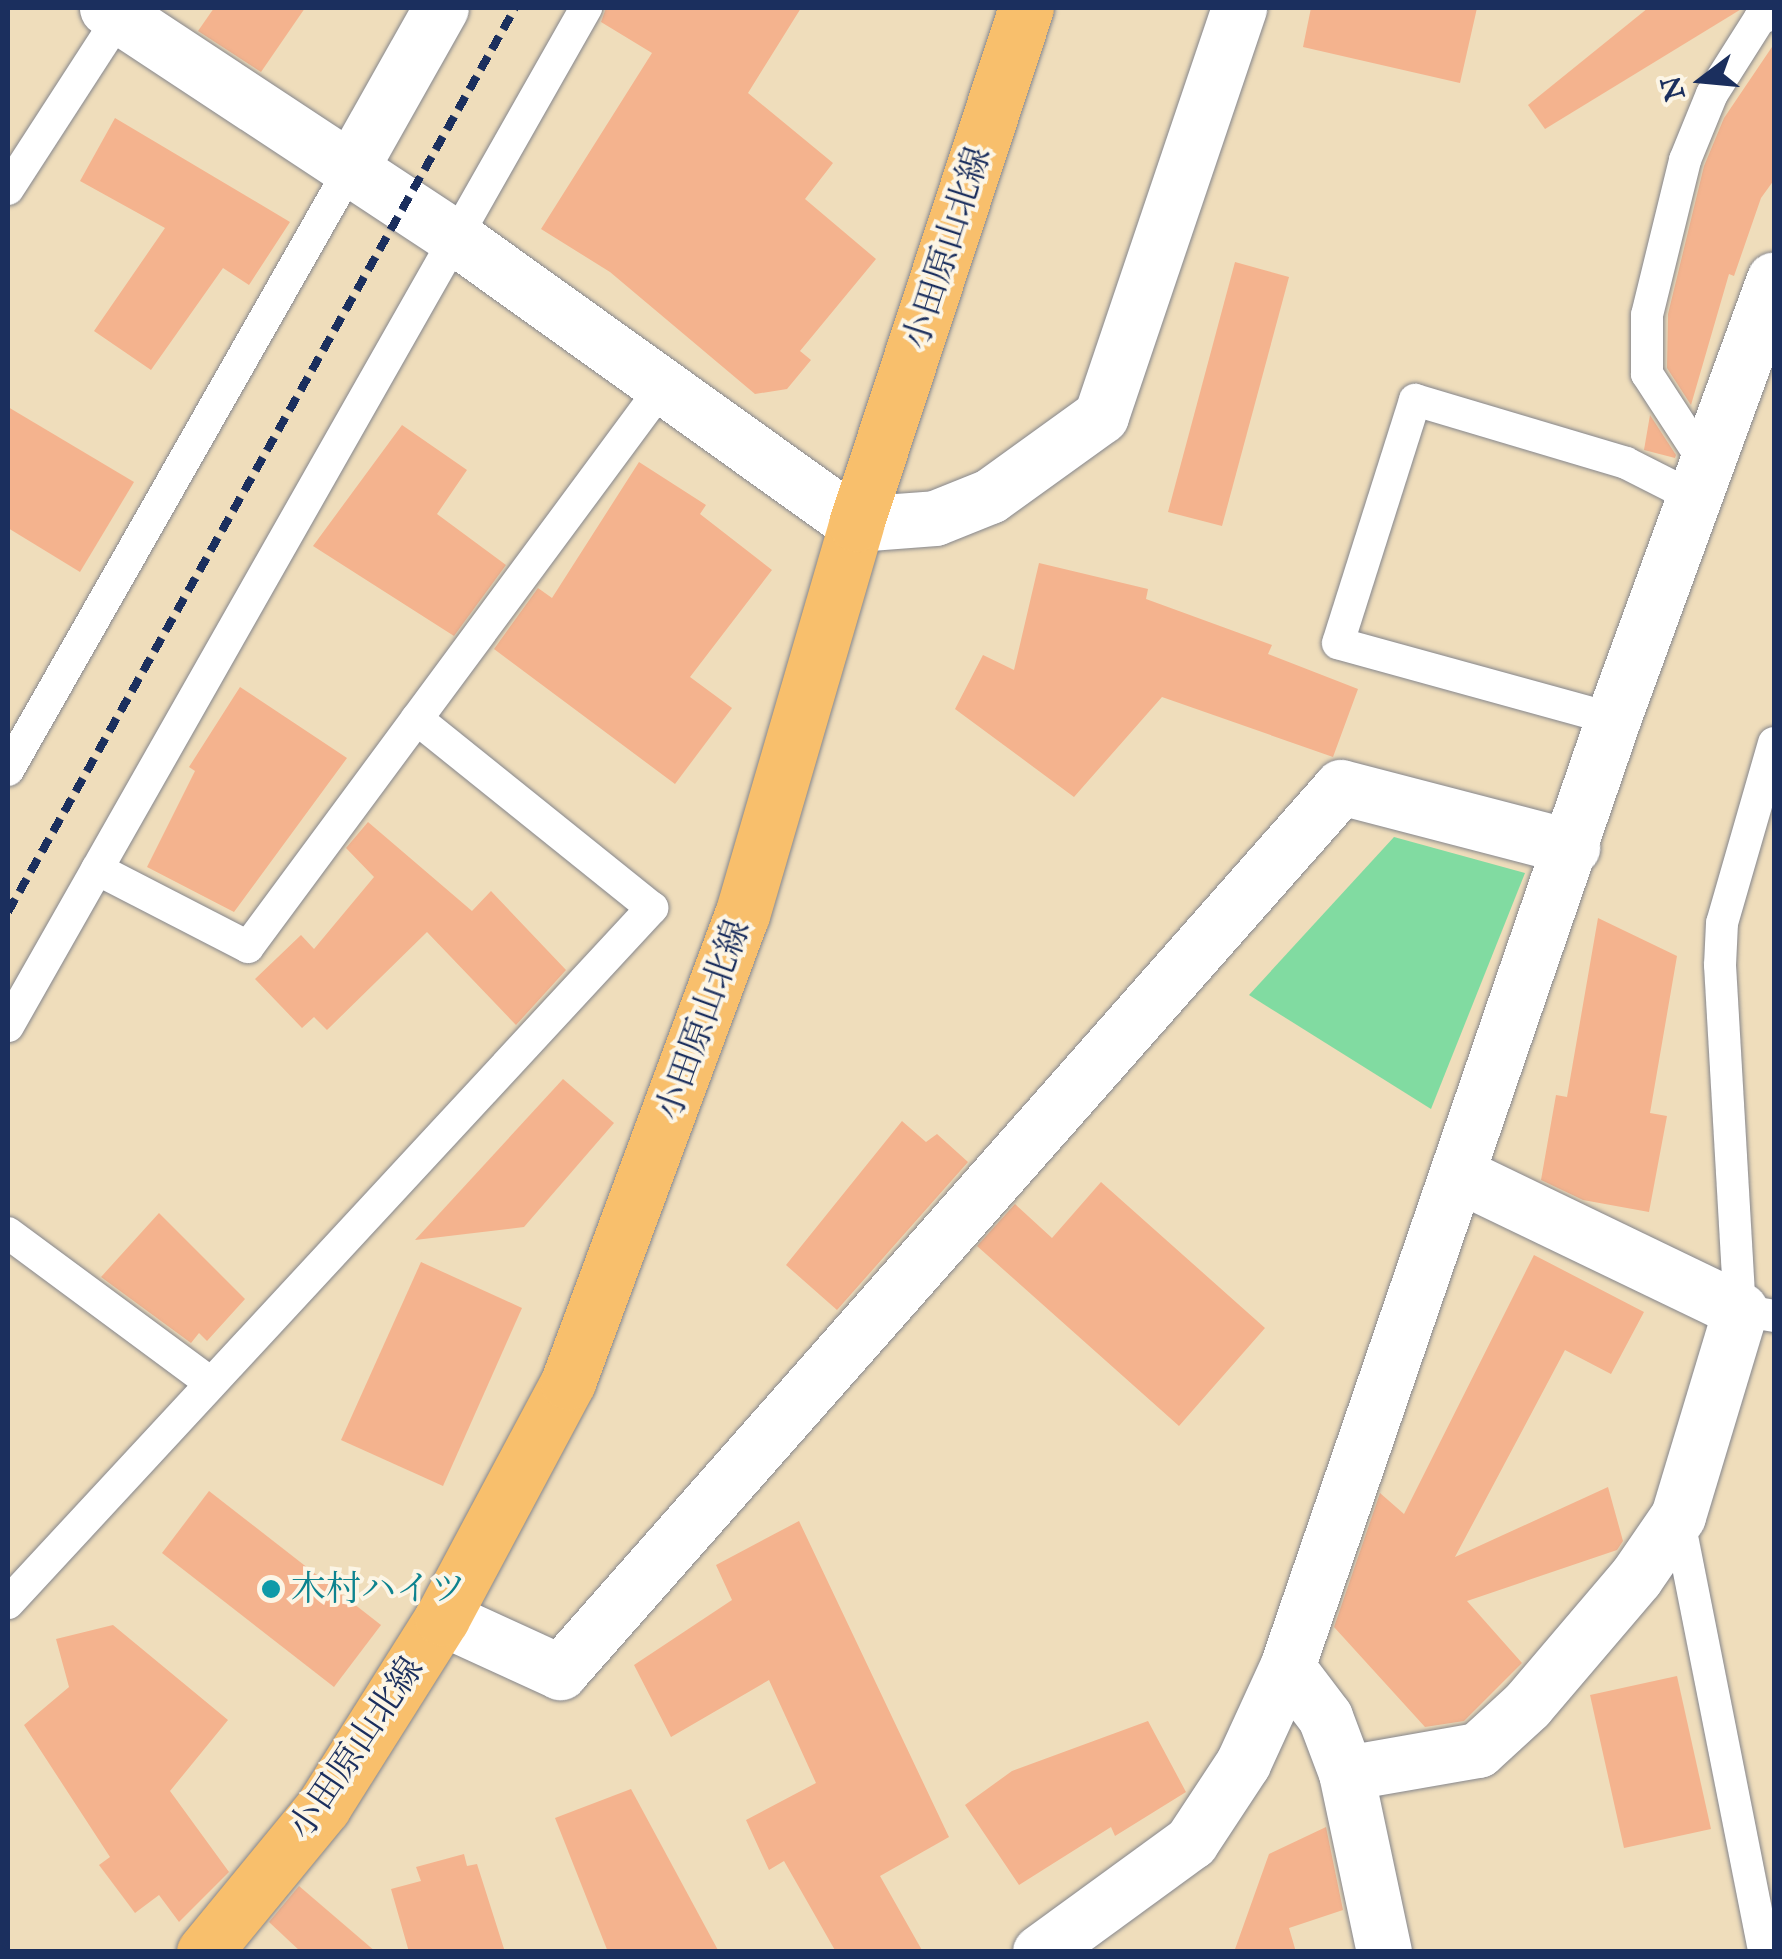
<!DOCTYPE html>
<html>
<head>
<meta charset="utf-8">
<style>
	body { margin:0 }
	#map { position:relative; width:1782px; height:1959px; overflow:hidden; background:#efddbb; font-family:"IM FELL Great Primer","Noto Serif JP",serif }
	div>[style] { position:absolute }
	.green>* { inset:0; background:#81dba1 }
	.building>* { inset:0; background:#f4b38e }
	.roads { filter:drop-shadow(0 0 2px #85868c) drop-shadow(0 0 2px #85868c) }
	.service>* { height:32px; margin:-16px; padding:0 16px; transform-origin:16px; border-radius:16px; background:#fff }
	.minor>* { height:55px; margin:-27.5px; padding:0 27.5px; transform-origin:27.5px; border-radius:27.5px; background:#fff }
	.primary>* { height:55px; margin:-27.5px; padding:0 27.5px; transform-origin:27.5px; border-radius:27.5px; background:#f8bf6c }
	.rail>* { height:8px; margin-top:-4px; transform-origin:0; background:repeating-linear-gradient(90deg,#1b2f5e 0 15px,transparent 0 23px) }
	.dots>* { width:28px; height:28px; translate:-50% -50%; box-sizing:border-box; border:5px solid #fcf5e5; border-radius:50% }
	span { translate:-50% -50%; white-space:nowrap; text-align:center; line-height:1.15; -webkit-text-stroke:8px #fcf5e5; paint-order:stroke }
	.street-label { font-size:35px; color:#1b2f5e }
	.culture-label { font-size:35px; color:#0d838f }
	.left { translate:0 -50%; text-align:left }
	.frame { position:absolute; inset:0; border:10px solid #1b2f5e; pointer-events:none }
	.north { position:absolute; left:1652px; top:30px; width:100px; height:100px; -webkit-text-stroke:8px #fcf5e5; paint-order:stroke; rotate:254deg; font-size:28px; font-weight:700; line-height:40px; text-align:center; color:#1b2f5e }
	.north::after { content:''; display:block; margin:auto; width:35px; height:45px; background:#1b2f5e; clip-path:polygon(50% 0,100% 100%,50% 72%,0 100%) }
</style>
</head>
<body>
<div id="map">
	<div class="green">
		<i style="clip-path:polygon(1394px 837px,1525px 873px,1431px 1109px,1249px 995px)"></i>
	</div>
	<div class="building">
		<i style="clip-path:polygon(214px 8px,305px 8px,261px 72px,198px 31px)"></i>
		<i style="clip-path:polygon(606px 8px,801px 8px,748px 93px,833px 163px,805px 199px,876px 259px,800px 351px,811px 360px,787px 389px,755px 394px,610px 272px,541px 229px,652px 53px,601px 22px)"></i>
		<i style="clip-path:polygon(1311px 8px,1477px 8px,1460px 83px,1303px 47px)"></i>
		<i style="clip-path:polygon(1648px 8px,1743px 8px,1545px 129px,1528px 105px)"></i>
		<i style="clip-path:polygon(1774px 44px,1774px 180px,1761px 198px,1734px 276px,1729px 274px,1691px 405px,1667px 368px,1668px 314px,1704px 166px,1724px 118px)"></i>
		<i style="clip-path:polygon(115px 118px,290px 222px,249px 285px,223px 268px,151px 370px,94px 331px,165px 228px,80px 181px)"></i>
		<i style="clip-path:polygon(1235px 262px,1289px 277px,1222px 526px,1168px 512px)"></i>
		<i style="clip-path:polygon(8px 407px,134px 482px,80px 572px,8px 528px)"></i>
		<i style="clip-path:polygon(1650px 415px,1676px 455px,1675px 458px,1644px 450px)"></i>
		<i style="clip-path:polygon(402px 425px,467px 470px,437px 514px,506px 565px,454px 636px,313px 546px)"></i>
		<i style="clip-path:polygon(639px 462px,706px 505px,700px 514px,772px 570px,690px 677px,732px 708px,675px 784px,494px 649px,538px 588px,552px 598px)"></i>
		<i style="clip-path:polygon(1039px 563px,1148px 589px,1146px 599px,1272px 645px,1268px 654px,1358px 689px,1333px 757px,1162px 697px,1074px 797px,955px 709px,983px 655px,1014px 670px)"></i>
		<i style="clip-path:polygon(240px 687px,347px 758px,234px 912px,147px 867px,195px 771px,189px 767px)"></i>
		<i style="clip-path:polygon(368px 822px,472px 911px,491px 891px,566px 970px,516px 1025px,427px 932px,327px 1030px,314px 1017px,302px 1028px,255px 979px,301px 935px,314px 949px,374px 877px,346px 848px)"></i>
		<i style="clip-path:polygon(1598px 918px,1677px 956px,1650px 1113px,1667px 1116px,1649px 1212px,1583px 1200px,1541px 1180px,1556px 1095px,1567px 1097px)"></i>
		<i style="clip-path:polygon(563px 1079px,614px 1123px,524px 1227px,415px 1240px)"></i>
		<i style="clip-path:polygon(902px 1121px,926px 1142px,937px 1134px,968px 1162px,837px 1310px,786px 1265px)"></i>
		<i style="clip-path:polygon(1101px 1182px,1265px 1328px,1179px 1426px,977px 1246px,1015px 1204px,1052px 1238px)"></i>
		<i style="clip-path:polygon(159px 1213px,245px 1299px,207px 1341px,199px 1333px,191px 1343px,101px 1277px)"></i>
		<i style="clip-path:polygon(1534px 1255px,1644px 1312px,1611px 1374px,1565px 1350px,1455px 1557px,1608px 1487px,1623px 1541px,1617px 1550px,1467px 1601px,1522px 1663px,1464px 1721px,1425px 1727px,1334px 1627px,1380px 1493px,1404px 1514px)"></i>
		<i style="clip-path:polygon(421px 1262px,522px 1308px,443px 1486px,341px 1440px)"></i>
		<i style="clip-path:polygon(209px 1491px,381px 1625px,334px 1687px,162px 1553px)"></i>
		<i style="clip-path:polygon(799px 1521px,949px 1837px,880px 1876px,923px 1952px,836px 1952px,784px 1861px,769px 1870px,746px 1820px,816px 1783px,769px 1680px,671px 1737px,634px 1665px,732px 1600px,716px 1565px)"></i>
		<i style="clip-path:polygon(113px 1625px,228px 1720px,170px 1791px,229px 1872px,179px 1922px,159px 1895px,135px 1913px,99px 1865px,110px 1857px,24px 1725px,69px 1687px,56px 1639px)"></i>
		<i style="clip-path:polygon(1677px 1676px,1711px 1829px,1624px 1848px,1590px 1695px)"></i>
		<i style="clip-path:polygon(1148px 1721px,1186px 1792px,1115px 1836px,1111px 1827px,1019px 1885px,965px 1805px,1012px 1771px)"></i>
		<i style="clip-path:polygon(631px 1789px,719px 1952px,608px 1952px,555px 1818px)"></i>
		<i style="clip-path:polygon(1326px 1827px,1343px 1910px,1289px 1928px,1296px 1952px,1234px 1952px,1269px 1854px)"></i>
		<i style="clip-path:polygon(464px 1854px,467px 1866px,477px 1864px,505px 1952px,409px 1952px,391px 1889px,421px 1881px,416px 1867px)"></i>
		<i style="clip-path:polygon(299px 1886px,376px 1952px,301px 1952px,269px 1922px)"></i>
	</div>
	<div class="roads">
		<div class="service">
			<i style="left:8px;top:189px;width:206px;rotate:-57.1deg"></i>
			<i style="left:1707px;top:466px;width:110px;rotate:-123.1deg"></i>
			<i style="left:1647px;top:374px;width:59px;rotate:-90deg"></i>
			<i style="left:1647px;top:315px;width:160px;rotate:-76.2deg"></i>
			<i style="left:1685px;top:160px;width:71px;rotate:-67.8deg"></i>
			<i style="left:1712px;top:94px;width:90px;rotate:-57.7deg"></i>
			<i style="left:1760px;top:18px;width:15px;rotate:-16deg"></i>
			<i style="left:1613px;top:719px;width:285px;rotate:-164.6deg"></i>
			<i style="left:1338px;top:643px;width:255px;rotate:-72.4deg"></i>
			<i style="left:1415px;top:400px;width:220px;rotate:16.6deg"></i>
			<i style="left:1626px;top:463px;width:77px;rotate:26.9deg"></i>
			<i style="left:1774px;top:743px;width:187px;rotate:106.1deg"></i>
			<i style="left:1722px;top:923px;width:42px;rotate:92.7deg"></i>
			<i style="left:1720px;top:965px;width:346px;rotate:86.7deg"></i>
			<i style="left:1740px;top:1310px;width:35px;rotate:10deg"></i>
			<i style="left:8px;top:770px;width:689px;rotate:-60.35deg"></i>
			<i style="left:97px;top:869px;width:170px;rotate:27.3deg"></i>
			<i style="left:248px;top:947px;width:698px;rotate:-53.51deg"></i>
			<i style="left:8px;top:1026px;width:1171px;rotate:-60.41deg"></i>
			<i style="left:8px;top:1233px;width:249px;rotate:36.5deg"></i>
			<i style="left:1678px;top:1516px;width:444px;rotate:78.8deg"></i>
			<i style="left:8px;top:1603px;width:948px;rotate:-47.18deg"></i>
			<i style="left:652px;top:908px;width:302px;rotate:-141.2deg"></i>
		</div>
		<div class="minor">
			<i style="left:107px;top:8px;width:418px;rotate:33.4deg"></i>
			<i style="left:456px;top:238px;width:492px;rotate:35.6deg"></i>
			<i style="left:856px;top:524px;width:79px;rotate:-4.3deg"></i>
			<i style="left:935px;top:518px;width:59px;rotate:-21.8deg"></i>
			<i style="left:990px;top:496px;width:137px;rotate:-35.8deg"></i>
			<i style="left:1101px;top:416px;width:431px;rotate:-71.3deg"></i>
			<i style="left:349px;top:171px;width:187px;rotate:-60.6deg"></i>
			<i style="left:442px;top:1618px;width:130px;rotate:24.6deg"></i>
			<i style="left:560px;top:1672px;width:1180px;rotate:-48.57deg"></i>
			<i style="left:1341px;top:787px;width:239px;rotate:14.6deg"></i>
			<i style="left:1287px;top:1667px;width:63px;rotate:52.8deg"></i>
			<i style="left:1325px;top:1717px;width:60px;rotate:69.4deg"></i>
			<i style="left:1346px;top:1773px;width:183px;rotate:78deg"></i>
			<i style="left:1346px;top:1773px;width:134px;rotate:-9.9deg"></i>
			<i style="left:1478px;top:1750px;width:67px;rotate:-42.6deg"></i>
			<i style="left:1527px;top:1705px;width:168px;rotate:-49.6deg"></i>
			<i style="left:1636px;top:1577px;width:74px;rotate:-55.5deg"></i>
			<i style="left:1678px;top:1516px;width:215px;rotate:-73.2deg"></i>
			<i style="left:1740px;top:1310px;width:310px;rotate:-154.3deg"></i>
			<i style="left:1040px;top:1952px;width:187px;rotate:-36.1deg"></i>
			<i style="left:1191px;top:1842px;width:95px;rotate:-56.6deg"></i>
			<i style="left:1243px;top:1763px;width:106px;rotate:-65.4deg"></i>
			<i style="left:1287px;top:1667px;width:1002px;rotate:-71.02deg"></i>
			<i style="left:1613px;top:719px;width:468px;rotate:-69.9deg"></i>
		</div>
		<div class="primary">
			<i style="left:204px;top:1952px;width:188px;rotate:-50.6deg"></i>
			<i style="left:323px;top:1807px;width:223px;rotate:-57.8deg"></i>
			<i style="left:442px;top:1618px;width:268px;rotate:-61.9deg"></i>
			<i style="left:568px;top:1382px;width:498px;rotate:-69.6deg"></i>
			<i style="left:742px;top:915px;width:407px;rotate:-73.7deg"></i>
			<i style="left:856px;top:524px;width:543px;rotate:-71.77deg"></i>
		</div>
	</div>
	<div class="rail">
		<i style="left:8px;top:912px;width:1036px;rotate:-60.71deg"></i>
	</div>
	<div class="dots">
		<i style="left:271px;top:1589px;background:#0f9aa8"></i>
	</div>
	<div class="street-label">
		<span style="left:947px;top:248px;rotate:-72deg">小田原山北線</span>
		<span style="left:703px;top:1020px;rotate:-70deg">小田原山北線</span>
		<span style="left:356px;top:1748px;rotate:-56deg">小田原山北線</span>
	</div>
	<div class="culture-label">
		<span class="left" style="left:291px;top:1589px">木村ハイツ</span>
	</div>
	<div class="frame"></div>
	<div class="north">N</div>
</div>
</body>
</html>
